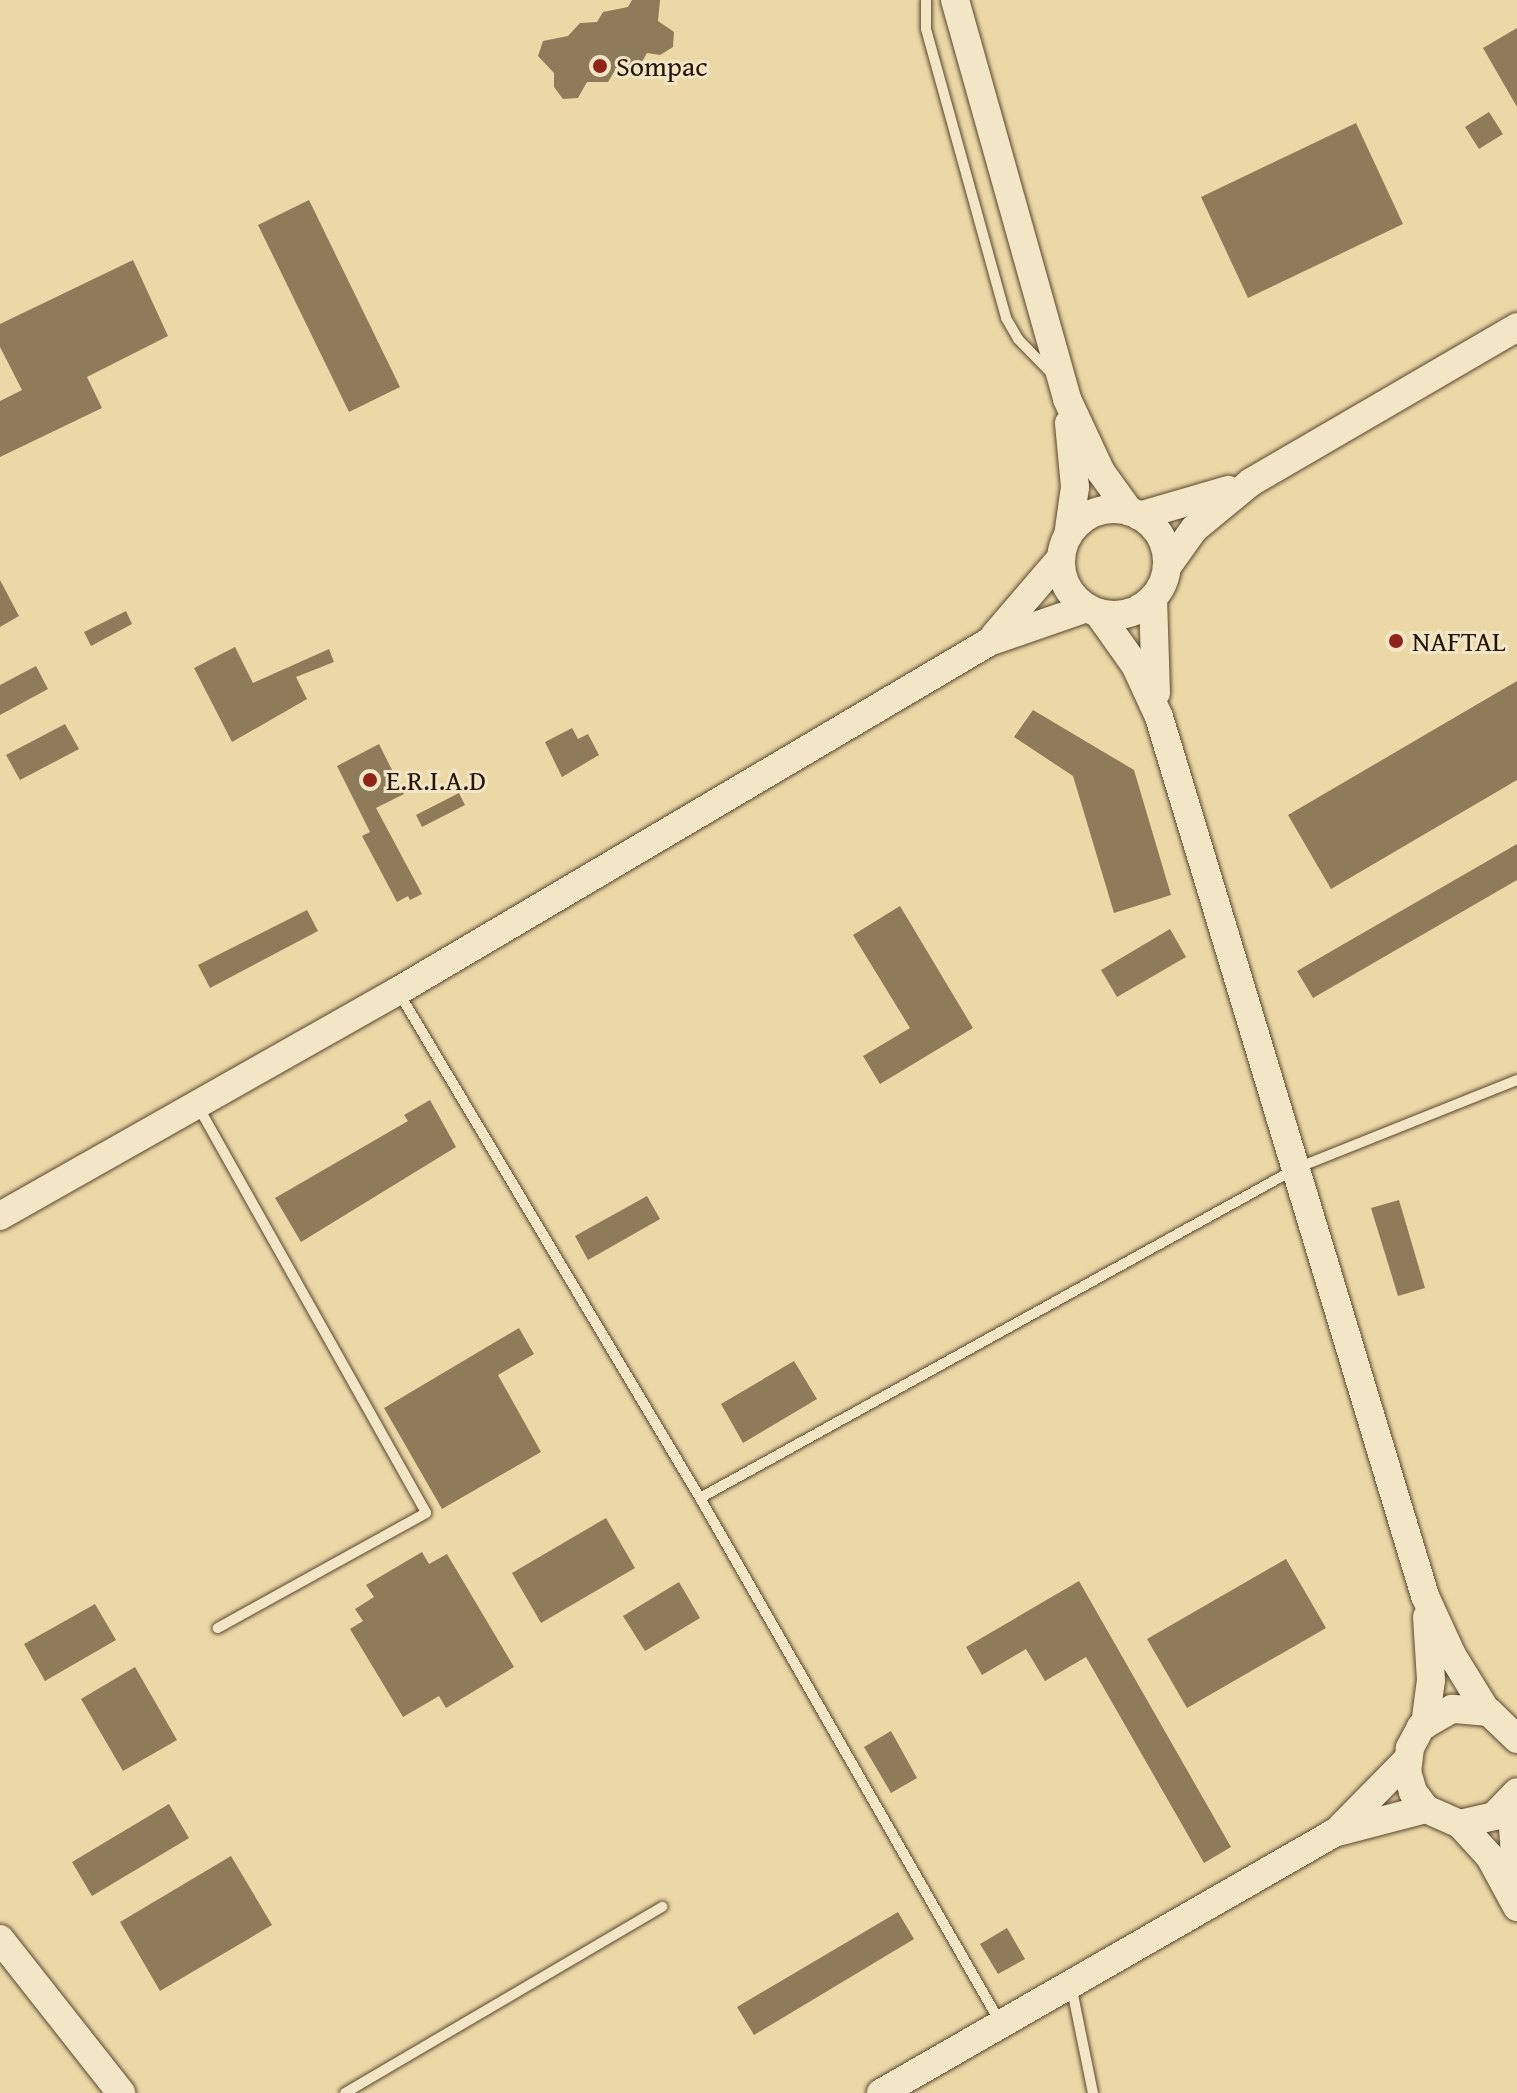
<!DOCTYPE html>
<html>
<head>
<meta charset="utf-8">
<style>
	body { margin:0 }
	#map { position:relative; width:1517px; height:2093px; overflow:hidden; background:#ecd8a7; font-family:"Gentium Book Plus",serif }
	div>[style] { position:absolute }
	.building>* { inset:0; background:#8e7b59 }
	.roads { filter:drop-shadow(0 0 2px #59462e) drop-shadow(0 0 2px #59462e) }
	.lane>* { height:10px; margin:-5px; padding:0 5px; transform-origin:5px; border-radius:5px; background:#f3e6c6 }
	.secondary>* { height:28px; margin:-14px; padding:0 14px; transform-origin:14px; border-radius:14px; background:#f3e6c6 }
	.secondary>.ring { margin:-14px; padding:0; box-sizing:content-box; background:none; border:28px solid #f3e6c6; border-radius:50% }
	.dots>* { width:22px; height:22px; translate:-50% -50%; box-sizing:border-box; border:4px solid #f3e6c6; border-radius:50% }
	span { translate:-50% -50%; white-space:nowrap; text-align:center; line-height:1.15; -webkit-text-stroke:6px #f3e6c6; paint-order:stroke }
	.poi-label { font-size:28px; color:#281605 }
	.left { translate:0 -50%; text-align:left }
</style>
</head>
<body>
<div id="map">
	<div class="building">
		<i style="clip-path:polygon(632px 0,660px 0,658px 21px,674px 32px,673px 47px,660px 55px,647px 53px,639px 67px,617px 67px,608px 82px,587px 82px,578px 98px,563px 99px,554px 87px,554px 73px,538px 56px,543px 41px,568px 36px,580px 23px,597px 22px,603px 12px,628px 7px)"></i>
		<i style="clip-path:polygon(1517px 28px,1517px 107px,1483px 48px)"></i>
		<i style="clip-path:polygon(1489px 112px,1503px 134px,1479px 149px,1465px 127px)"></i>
		<i style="clip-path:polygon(1356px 123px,1403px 224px,1248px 298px,1201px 197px)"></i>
		<i style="clip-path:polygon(309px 200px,400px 387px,349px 412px,258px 225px)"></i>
		<i style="clip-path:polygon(133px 260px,168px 336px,87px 377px,102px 408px,0 457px,0 401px,22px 390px,0 347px,0 324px)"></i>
		<i style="clip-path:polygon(0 580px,19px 616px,0 627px)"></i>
		<i style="clip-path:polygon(126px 611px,132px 624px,91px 646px,84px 632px)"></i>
		<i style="clip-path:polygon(235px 647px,253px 683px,329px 649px,334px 662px,296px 677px,307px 699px,232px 742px,194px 668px)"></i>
		<i style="clip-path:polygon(36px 666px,48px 689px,0 715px,0 685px)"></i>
		<i style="clip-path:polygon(1517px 681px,1517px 780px,1331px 889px,1288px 815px)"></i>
		<i style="clip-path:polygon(1033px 710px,1134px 770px,1171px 895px,1114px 913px,1073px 776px,1014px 737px)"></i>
		<i style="clip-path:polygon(65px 724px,79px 749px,20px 780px,6px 755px)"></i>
		<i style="clip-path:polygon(572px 728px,578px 739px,588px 734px,599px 755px,562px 777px,545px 742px)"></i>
		<i style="clip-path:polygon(379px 744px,404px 794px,376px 808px,422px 894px,410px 900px,408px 896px,397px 902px,362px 836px,370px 832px,337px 766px)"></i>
		<i style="clip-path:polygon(459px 793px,465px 805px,422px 827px,416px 815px)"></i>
		<i style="clip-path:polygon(1517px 844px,1517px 880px,1313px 998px,1297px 971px)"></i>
		<i style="clip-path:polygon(900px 906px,973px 1028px,880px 1084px,863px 1056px,910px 1028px,853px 935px)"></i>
		<i style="clip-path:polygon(307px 910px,318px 931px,210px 988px,198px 965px)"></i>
		<i style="clip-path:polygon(1170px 929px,1186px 957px,1117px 997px,1101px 970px)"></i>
		<i style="clip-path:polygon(430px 1100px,456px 1147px,301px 1242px,275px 1198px,408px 1121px,404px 1115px)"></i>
		<i style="clip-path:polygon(647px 1196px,660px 1219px,588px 1260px,575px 1236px)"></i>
		<i style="clip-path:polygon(1399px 1200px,1425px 1288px,1398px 1296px,1371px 1208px)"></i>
		<i style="clip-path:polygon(519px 1328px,534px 1354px,498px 1375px,541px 1452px,442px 1509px,384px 1408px)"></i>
		<i style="clip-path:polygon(794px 1361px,817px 1399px,743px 1443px,721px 1404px)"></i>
		<i style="clip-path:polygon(606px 1518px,635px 1568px,541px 1623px,512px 1573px)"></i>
		<i style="clip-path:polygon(422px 1552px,429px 1564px,447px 1554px,514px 1667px,446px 1708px,439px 1696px,403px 1717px,350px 1629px,363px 1621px,355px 1609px,374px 1597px,366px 1585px)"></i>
		<i style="clip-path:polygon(1286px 1559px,1326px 1628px,1187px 1708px,1147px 1639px)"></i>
		<i style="clip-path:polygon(1079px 1581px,1231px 1847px,1204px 1863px,1086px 1657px,1045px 1681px,1026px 1649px,982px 1675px,966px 1647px)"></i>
		<i style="clip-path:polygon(679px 1582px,700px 1618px,645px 1651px,623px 1616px)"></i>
		<i style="clip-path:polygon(95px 1604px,116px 1640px,45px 1681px,24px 1644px)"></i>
		<i style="clip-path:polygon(135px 1667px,177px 1740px,123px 1771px,81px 1699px)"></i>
		<i style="clip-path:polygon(891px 1731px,917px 1778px,891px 1793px,864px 1747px)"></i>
		<i style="clip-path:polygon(169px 1804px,189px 1838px,92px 1896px,72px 1862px)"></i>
		<i style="clip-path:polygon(231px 1856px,272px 1925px,160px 1991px,120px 1922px)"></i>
		<i style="clip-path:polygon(898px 1912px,914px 1939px,754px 2035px,737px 2007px)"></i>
		<i style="clip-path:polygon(1007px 1928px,1025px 1959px,998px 1974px,980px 1944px)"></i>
	</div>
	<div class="roads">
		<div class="lane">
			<i style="left:926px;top:0;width:29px;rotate:90deg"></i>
			<i style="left:926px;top:29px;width:300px;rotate:74.5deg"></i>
			<i style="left:1006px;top:318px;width:24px;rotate:60deg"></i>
			<i style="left:1018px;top:339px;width:49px;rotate:45.8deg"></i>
			<i style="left:399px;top:993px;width:588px;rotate:59.2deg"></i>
			<i style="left:700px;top:1498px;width:604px;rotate:60.21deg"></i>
			<i style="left:199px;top:1108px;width:464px;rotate:60.7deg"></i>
			<i style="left:426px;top:1513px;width:238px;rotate:151.1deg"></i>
			<i style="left:700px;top:1498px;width:682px;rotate:-28.93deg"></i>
			<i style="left:1297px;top:1168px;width:237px;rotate:-21.8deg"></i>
			<i style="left:1071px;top:1985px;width:110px;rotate:78.5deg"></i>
			<i style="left:345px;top:2093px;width:368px;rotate:-30.4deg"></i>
		</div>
		<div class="secondary">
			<i style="left:955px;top:0;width:414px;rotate:74.3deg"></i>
			<i style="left:1067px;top:399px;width:81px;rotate:65deg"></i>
			<i style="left:1101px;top:472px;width:49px;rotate:54.1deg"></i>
			<i class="ring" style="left:1061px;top:509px;width:78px;height:78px"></i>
			<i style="left:1139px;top:516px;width:93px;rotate:-16.3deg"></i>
			<i style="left:1068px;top:536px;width:49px;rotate:-81.9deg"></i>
			<i style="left:1075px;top:487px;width:64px;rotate:-95.4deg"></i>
			<i style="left:1167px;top:567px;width:47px;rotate:-54.6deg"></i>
			<i style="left:1194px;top:529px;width:74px;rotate:-39.5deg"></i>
			<i style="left:1251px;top:482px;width:308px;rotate:-30.2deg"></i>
			<i style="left:1153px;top:598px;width:95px;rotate:88.2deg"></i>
			<i style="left:1098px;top:613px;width:64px;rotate:54.6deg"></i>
			<i style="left:1135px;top:665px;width:57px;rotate:65.2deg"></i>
			<i style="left:1159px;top:717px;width:918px;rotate:73.16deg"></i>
			<i style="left:1425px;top:1596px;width:65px;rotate:65.4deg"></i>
			<i style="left:1452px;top:1655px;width:67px;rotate:58.4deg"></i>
			<i style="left:995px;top:635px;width:101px;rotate:-49.4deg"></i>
			<i style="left:0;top:1216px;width:457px;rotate:-29.5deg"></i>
			<i style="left:398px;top:991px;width:686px;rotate:-30.56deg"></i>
			<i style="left:989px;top:642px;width:104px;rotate:-19.1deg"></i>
			<i style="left:1425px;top:1725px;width:45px;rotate:-82.4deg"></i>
			<i style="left:1431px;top:1680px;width:63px;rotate:-93.6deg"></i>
			<i style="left:1517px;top:1739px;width:39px;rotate:-136deg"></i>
			<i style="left:1489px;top:1712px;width:37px;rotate:-175deg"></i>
			<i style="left:1452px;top:1709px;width:36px;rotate:150deg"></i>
			<i style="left:1421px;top:1727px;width:24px;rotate:118deg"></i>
			<i style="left:1410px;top:1748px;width:23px;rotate:97deg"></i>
			<i style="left:1407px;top:1771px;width:22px;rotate:74deg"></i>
			<i style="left:1413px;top:1792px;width:21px;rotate:53deg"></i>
			<i style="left:1426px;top:1809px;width:37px;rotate:24deg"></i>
			<i style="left:1460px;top:1824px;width:35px;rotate:-13deg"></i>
			<i style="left:1494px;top:1816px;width:33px;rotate:-46deg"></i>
			<i style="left:1511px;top:1801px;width:82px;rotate:85.8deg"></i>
			<i style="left:1460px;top:1824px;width:45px;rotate:47.7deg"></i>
			<i style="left:1490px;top:1857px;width:57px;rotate:61.6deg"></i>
			<i style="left:1341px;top:1827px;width:94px;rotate:-45.4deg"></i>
			<i style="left:0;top:1939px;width:196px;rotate:51.8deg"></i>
			<i style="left:881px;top:2093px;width:522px;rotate:-29.85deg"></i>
			<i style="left:1334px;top:1833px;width:95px;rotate:-14.6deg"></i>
		</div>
	</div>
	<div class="dots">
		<i style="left:600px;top:66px;background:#8f2418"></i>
		<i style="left:1396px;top:641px;background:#8f2418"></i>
		<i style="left:370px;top:780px;background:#8f2418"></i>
	</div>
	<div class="poi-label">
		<span class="left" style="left:616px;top:66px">Sompac</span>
		<span class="left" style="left:1412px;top:641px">NAFTAL</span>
		<span class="left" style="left:386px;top:780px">E.R.I.A.D</span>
	</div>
</div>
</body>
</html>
